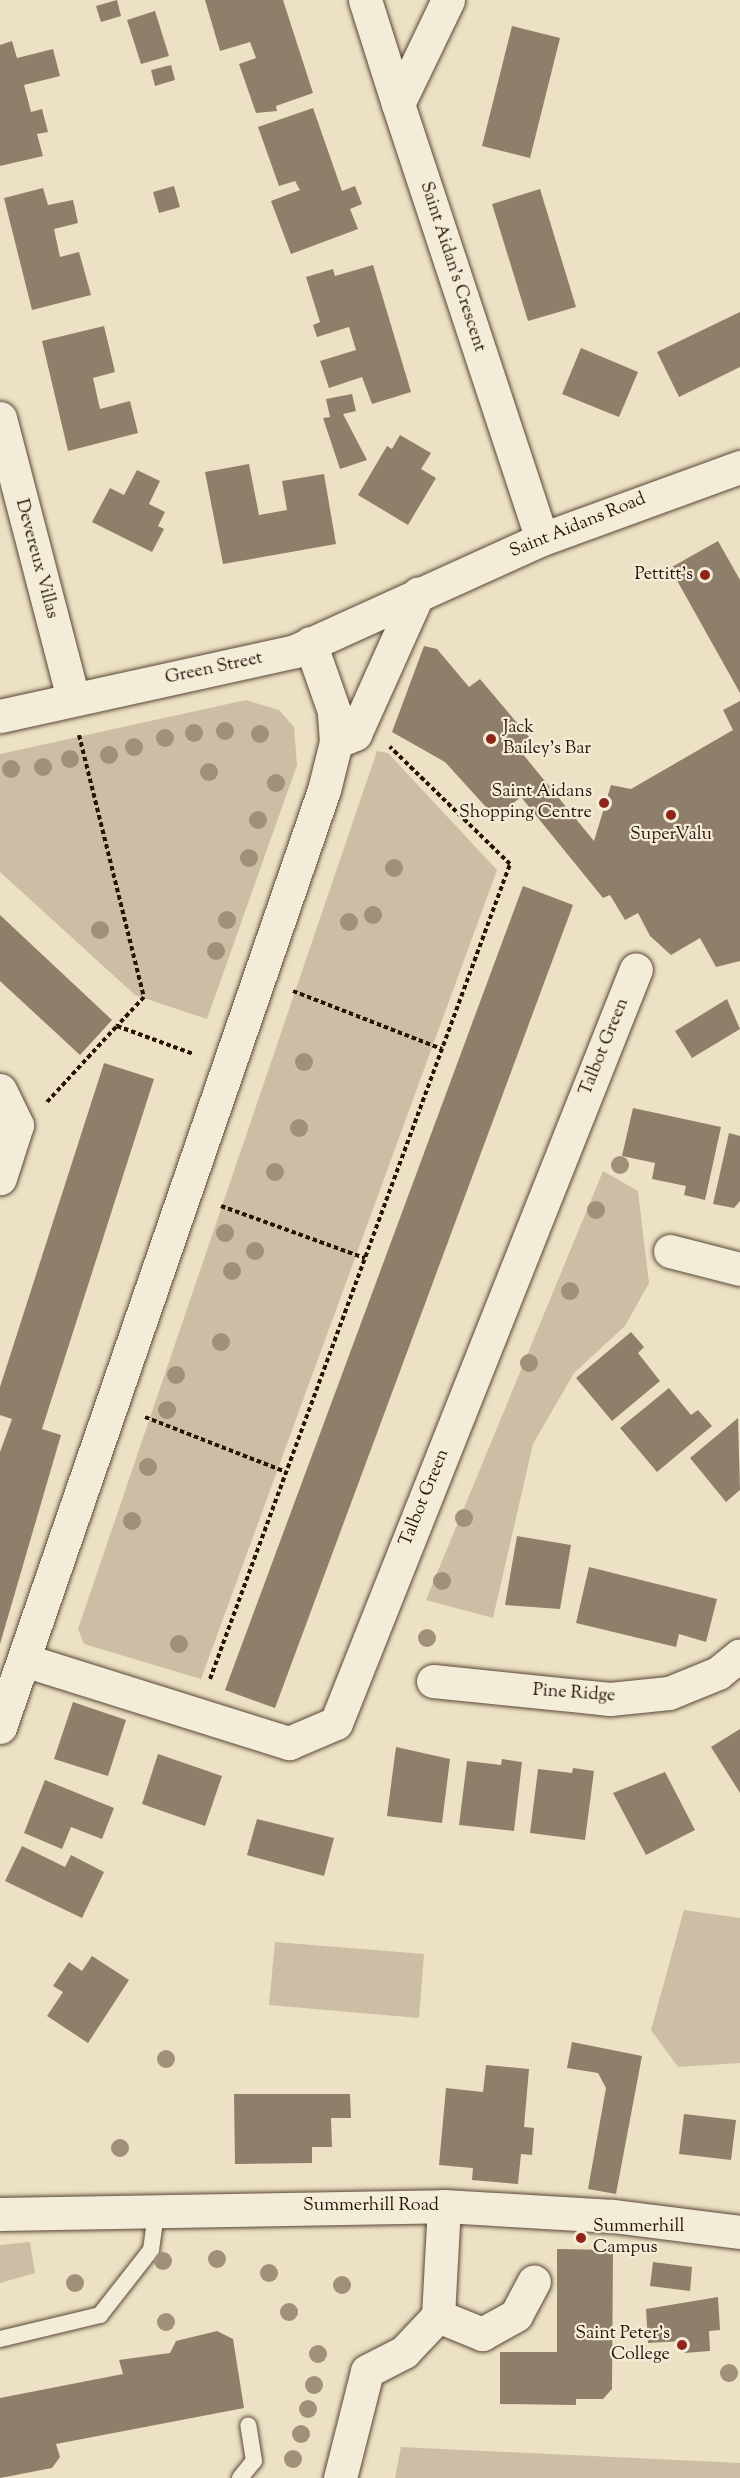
<!DOCTYPE html>
<html>
<head>
<meta charset="utf-8">
<style>
	body { margin:0 }
	#map { position:relative; width:740px; height:2478px; overflow:hidden; background:#ece1c4; font-family:"Sorts Mill Goudy",serif }
	div>[style] { position:absolute }
	.green>* { inset:0; background:#cbbea4 }
	.building>* { inset:0; background:#8f7e69 }
	.path>* { height:4px; margin-top:-2px; transform-origin:0; background:repeating-linear-gradient(90deg,#2a1206 0 4.5px,transparent 0 7.5px) }
	.roads { filter:drop-shadow(0 0 2px #5a4636) drop-shadow(0 0 2px #5a4636) }
	.service>* { height:16px; margin:-8px; padding:0 8px; transform-origin:8px; border-radius:8px; background:#f3ecd9 }
	.minor>* { height:33px; margin:-16.5px; padding:0 16.5px; transform-origin:16.5px; border-radius:16.5px; background:#f3ecd9 }
	.tertiary>* { height:33px; margin:-16.5px; padding:0 16.5px; transform-origin:16.5px; border-radius:16.5px; background:#f3ecd9 }
	.trees>* { width:18px; height:18px; margin:-9px; border-radius:50%; background:#a0907a }
	.dots>* { width:16px; height:16px; translate:-50% -50%; box-sizing:border-box; border:3px solid #f3ecd9; border-radius:50% }
	span { translate:-50% -50%; white-space:nowrap; text-align:center; line-height:1.15; -webkit-text-stroke:4.5px #f3ecd9; paint-order:stroke }
	.street-label { font-size:18px; color:#2a1206 }
	.poi-label { font-size:18px; color:#2a1206 }
	.right { translate:-100% -50%; text-align:right }
	.left { translate:0 -50%; text-align:left }
</style>
</head>
<body>
<div id="map">
	<div class="green">
		<i style="clip-path:polygon(246px 700px,279px 710px,294px 727px,297px 765px,207px 1019px,135px 995px,0 872px,0 754px)"></i>
		<i style="clip-path:polygon(377px 751px,388px 753px,497px 870px,201px 1679px,84px 1644px,78px 1629px)"></i>
		<i style="clip-path:polygon(603px 1171px,638px 1191px,649px 1283px,625px 1326px,574px 1373px,533px 1444px,493px 1618px,426px 1600px)"></i>
		<i style="clip-path:polygon(684px 1910px,740px 1918px,740px 2063px,678px 2067px,651px 2030px)"></i>
		<i style="clip-path:polygon(275px 1942px,424px 1954px,419px 2018px,269px 2005px)"></i>
		<i style="clip-path:polygon(30px 2242px,35px 2273px,0 2283px,0 2245px)"></i>
		<i style="clip-path:polygon(401px 2447px,740px 2463px,740px 2478px,395px 2478px)"></i>
	</div>
	<div class="building">
		<i style="clip-path:polygon(117px 0,121px 16px,101px 22px,96px 6px)"></i>
		<i style="clip-path:polygon(205px 0,283px 0,313px 93px,276px 106px,277px 111px,256px 113px,239px 64px,256px 58px,250px 42px,220px 51px)"></i>
		<i style="clip-path:polygon(155px 11px,169px 56px,141px 64px,127px 20px)"></i>
		<i style="clip-path:polygon(512px 26px,560px 38px,530px 158px,482px 146px)"></i>
		<i style="clip-path:polygon(12px 41px,17px 58px,53px 49px,60px 76px,24px 85px,31px 112px,42px 109px,48px 132px,37px 134px,43px 156px,0 166px,0 45px)"></i>
		<i style="clip-path:polygon(171px 65px,175px 80px,155px 86px,151px 70px)"></i>
		<i style="clip-path:polygon(313px 108px,342px 191px,355px 186px,362px 204px,350px 209px,358px 229px,291px 254px,271px 201px,300px 190px,295px 181px,279px 186px,258px 127px)"></i>
		<i style="clip-path:polygon(174px 186px,180px 207px,159px 213px,153px 192px)"></i>
		<i style="clip-path:polygon(43px 188px,48px 205px,73px 200px,78px 223px,54px 229px,60px 257px,79px 252px,91px 295px,32px 310px,4px 198px)"></i>
		<i style="clip-path:polygon(540px 189px,576px 307px,528px 321px,492px 204px)"></i>
		<i style="clip-path:polygon(373px 265px,411px 392px,372px 404px,362px 377px,329px 388px,320px 361px,356px 350px,349px 327px,317px 337px,313px 325px,320px 322px,306px 277px,333px 269px,335px 276px)"></i>
		<i style="clip-path:polygon(740px 312px,740px 367px,679px 397px,657px 352px)"></i>
		<i style="clip-path:polygon(104px 326px,115px 372px,93px 378px,100px 409px,130px 401px,138px 433px,68px 451px,42px 341px)"></i>
		<i style="clip-path:polygon(581px 348px,638px 372px,619px 417px,562px 394px)"></i>
		<i style="clip-path:polygon(352px 394px,356px 411px,343px 414px,367px 460px,340px 469px,323px 418px,330px 417px,326px 399px)"></i>
		<i style="clip-path:polygon(400px 435px,431px 453px,421px 469px,436px 478px,408px 525px,358px 495px,387px 446px,392px 449px)"></i>
		<i style="clip-path:polygon(249px 464px,259px 515px,287px 510px,282px 481px,324px 474px,336px 544px,223px 564px,205px 472px)"></i>
		<i style="clip-path:polygon(137px 470px,160px 481px,149px 504px,165px 512px,158px 526px,164px 529px,152px 552px,92px 522px,110px 488px,124px 495px)"></i>
		<i style="clip-path:polygon(718px 541px,740px 580px,740px 693px,670px 568px)"></i>
		<i style="clip-path:polygon(424px 646px,437px 649px,469px 687px,480px 679px,529px 737px,517px 747px,594px 841px,611px 785px,631px 789px,733px 730px,723px 710px,740px 701px,740px 961px,716px 967px,700px 938px,671px 955px,650px 936px,638px 913px,625px 920px,610px 895px,603px 898px,521px 797px,495px 817px,445px 762px,392px 732px)"></i>
		<i style="clip-path:polygon(523px 886px,573px 905px,275px 1708px,225px 1690px)"></i>
		<i style="clip-path:polygon(0 915px,112px 1020px,80px 1055px,0 981px)"></i>
		<i style="clip-path:polygon(727px 999px,740px 1029px,692px 1058px,675px 1031px)"></i>
		<i style="clip-path:polygon(104px 1063px,154px 1079px,42px 1429px,61px 1435px,0 1644px,0 1452px,12px 1419px,0 1415px,0 1387px)"></i>
		<i style="clip-path:polygon(633px 1108px,721px 1127px,705px 1200px,684px 1195px,686px 1186px,652px 1179px,655px 1163px,622px 1156px)"></i>
		<i style="clip-path:polygon(729px 1133px,740px 1136px,740px 1201px,734px 1208px,713px 1204px)"></i>
		<i style="clip-path:polygon(631px 1332px,644px 1347px,638px 1353px,660px 1381px,612px 1421px,576px 1378px)"></i>
		<i style="clip-path:polygon(669px 1388px,691px 1415px,698px 1410px,712px 1426px,657px 1472px,620px 1428px)"></i>
		<i style="clip-path:polygon(738px 1418px,740px 1490px,726px 1502px,690px 1458px)"></i>
		<i style="clip-path:polygon(517px 1536px,571px 1545px,560px 1609px,505px 1605px)"></i>
		<i style="clip-path:polygon(589px 1567px,717px 1599px,706px 1642px,679px 1634px,676px 1647px,576px 1623px)"></i>
		<i style="clip-path:polygon(73px 1702px,126px 1720px,108px 1776px,54px 1759px)"></i>
		<i style="clip-path:polygon(740px 1729px,740px 1793px,711px 1747px)"></i>
		<i style="clip-path:polygon(396px 1747px,450px 1759px,442px 1823px,387px 1816px)"></i>
		<i style="clip-path:polygon(158px 1754px,222px 1776px,205px 1826px,142px 1804px)"></i>
		<i style="clip-path:polygon(502px 1759px,522px 1762px,514px 1831px,459px 1825px,467px 1761px,501px 1765px)"></i>
		<i style="clip-path:polygon(573px 1768px,594px 1771px,585px 1840px,530px 1833px,538px 1769px,572px 1773px)"></i>
		<i style="clip-path:polygon(665px 1772px,695px 1830px,646px 1855px,613px 1793px)"></i>
		<i style="clip-path:polygon(45px 1780px,114px 1808px,102px 1839px,71px 1827px,62px 1849px,24px 1833px)"></i>
		<i style="clip-path:polygon(257px 1819px,334px 1838px,324px 1876px,247px 1855px)"></i>
		<i style="clip-path:polygon(22px 1846px,65px 1867px,71px 1855px,104px 1872px,82px 1918px,5px 1881px)"></i>
		<i style="clip-path:polygon(92px 1956px,129px 1980px,88px 2043px,47px 2016px,63px 1992px,53px 1986px,69px 1962px,82px 1971px)"></i>
		<i style="clip-path:polygon(572px 2042px,642px 2056px,616px 2194px,588px 2189px,606px 2088px,598px 2073px,567px 2068px)"></i>
		<i style="clip-path:polygon(486px 2065px,529px 2069px,524px 2127px,534px 2128px,532px 2155px,521px 2154px,518px 2184px,472px 2180px,473px 2168px,439px 2165px,446px 2088px,483px 2092px)"></i>
		<i style="clip-path:polygon(234px 2094px,350px 2094px,351px 2118px,331px 2118px,332px 2147px,312px 2147px,312px 2163px,235px 2164px)"></i>
		<i style="clip-path:polygon(684px 2114px,736px 2120px,731px 2160px,679px 2154px)"></i>
		<i style="clip-path:polygon(557px 2249px,613px 2250px,612px 2389px,603px 2399px,576px 2399px,576px 2405px,500px 2404px,500px 2352px,557px 2352px)"></i>
		<i style="clip-path:polygon(653px 2262px,692px 2267px,690px 2291px,650px 2286px)"></i>
		<i style="clip-path:polygon(718px 2297px,720px 2330px,709px 2331px,710px 2351px,684px 2353px,683px 2341px,648px 2343px,646px 2309px)"></i>
		<i style="clip-path:polygon(217px 2331px,233px 2339px,244px 2408px,56px 2444px,60px 2457px,52px 2468px,0 2478px,0 2398px,123px 2374px,119px 2360px,170px 2353px,176px 2341px)"></i>
	</div>
	<div class="path">
		<i style="left:79px;top:735px;width:270px;rotate:76.1deg"></i>
		<i style="left:144px;top:997px;width:40px;rotate:133deg"></i>
		<i style="left:293px;top:991px;width:160px;rotate:21.3deg"></i>
		<i style="left:47px;top:1102px;width:103px;rotate:-47.4deg"></i>
		<i style="left:117px;top:1026px;width:81px;rotate:20.2deg"></i>
		<i style="left:221px;top:1206px;width:153px;rotate:19.9deg"></i>
		<i style="left:145px;top:1417px;width:151px;rotate:21.3deg"></i>
		<i style="left:210px;top:1679px;width:868px;rotate:-69.79deg"></i>
		<i style="left:510px;top:864px;width:168px;rotate:-135.7deg"></i>
	</div>
	<div class="roads">
		<div class="service">
			<i style="left:0;top:2339px;width:103px;rotate:-13.5deg"></i>
			<i style="left:100px;top:2315px;width:83px;rotate:-51.9deg"></i>
			<i style="left:151px;top:2250px;width:43px;rotate:-82.1deg"></i>
			<i style="left:240px;top:2478px;width:22px;rotate:-51deg"></i>
			<i style="left:254px;top:2461px;width:36px;rotate:-99deg"></i>
		</div>
		<div class="minor">
			<i style="left:365px;top:0;width:109px;rotate:72.4deg"></i>
			<i style="left:448px;top:0;width:115px;rotate:115.7deg"></i>
			<i style="left:398px;top:104px;width:458px;rotate:71.7deg"></i>
			<i style="left:0;top:418px;width:290px;rotate:75.4deg"></i>
			<i style="left:0;top:1090px;width:39px;rotate:64deg"></i>
			<i style="left:17px;top:1125px;width:56px;rotate:107.8deg"></i>
			<i style="left:670px;top:1251px;width:72px;rotate:14.4deg"></i>
			<i style="left:24px;top:1660px;width:278px;rotate:17.4deg"></i>
			<i style="left:289px;top:1743px;width:51px;rotate:-23.1deg"></i>
			<i style="left:336px;top:1723px;width:811px;rotate:-68.3deg"></i>
			<i style="left:433px;top:1681px;width:178px;rotate:5.8deg"></i>
			<i style="left:610px;top:1699px;width:59px;rotate:-5.8deg"></i>
			<i style="left:669px;top:1693px;width:53px;rotate:-22.2deg"></i>
			<i style="left:718px;top:1673px;width:28px;rotate:-39deg"></i>
			<i style="left:438px;top:2316px;width:48px;rotate:22.2deg"></i>
			<i style="left:482px;top:2334px;width:39px;rotate:-29deg"></i>
			<i style="left:516px;top:2315px;width:38px;rotate:-62deg"></i>
			<i style="left:340px;top:2478px;width:110px;rotate:-75.8deg"></i>
			<i style="left:367px;top:2371px;width:42px;rotate:-27.2deg"></i>
			<i style="left:404px;top:2352px;width:50px;rotate:-46.6deg"></i>
			<i style="left:438px;top:2316px;width:110px;rotate:-86.9deg"></i>
		</div>
		<div class="tertiary">
			<i style="left:0;top:716px;width:302px;rotate:-12.4deg"></i>
			<i style="left:295px;top:651px;width:271px;rotate:-24.4deg"></i>
			<i style="left:542px;top:539px;width:211px;rotate:-20deg"></i>
			<i style="left:336px;top:742px;width:21px;rotate:-23deg"></i>
			<i style="left:355px;top:734px;width:154px;rotate:-65.8deg"></i>
			<i style="left:0;top:1727px;width:991px;rotate:-70.93deg"></i>
			<i style="left:324px;top:790px;width:49px;rotate:-76deg"></i>
			<i style="left:336px;top:742px;width:31px;rotate:-94deg"></i>
			<i style="left:334px;top:711px;width:72px;rotate:-109.4deg"></i>
			<i style="left:0;top:2214px;width:444px;rotate:-1deg"></i>
			<i style="left:444px;top:2206px;width:169px;rotate:3.4deg"></i>
			<i style="left:613px;top:2216px;width:128px;rotate:7.2deg"></i>
		</div>
	</div>
	<div class="trees">
		<i style="left:225px;top:731px"></i>
		<i style="left:194px;top:733px"></i>
		<i style="left:260px;top:734px"></i>
		<i style="left:165px;top:738px"></i>
		<i style="left:134px;top:747px"></i>
		<i style="left:109px;top:755px"></i>
		<i style="left:70px;top:759px"></i>
		<i style="left:43px;top:767px"></i>
		<i style="left:11px;top:769px"></i>
		<i style="left:209px;top:772px"></i>
		<i style="left:276px;top:783px"></i>
		<i style="left:258px;top:820px"></i>
		<i style="left:249px;top:858px"></i>
		<i style="left:394px;top:868px"></i>
		<i style="left:373px;top:915px"></i>
		<i style="left:227px;top:920px"></i>
		<i style="left:349px;top:922px"></i>
		<i style="left:100px;top:930px"></i>
		<i style="left:216px;top:951px"></i>
		<i style="left:304px;top:1062px"></i>
		<i style="left:299px;top:1128px"></i>
		<i style="left:620px;top:1165px"></i>
		<i style="left:275px;top:1172px"></i>
		<i style="left:596px;top:1210px"></i>
		<i style="left:225px;top:1233px"></i>
		<i style="left:255px;top:1251px"></i>
		<i style="left:232px;top:1271px"></i>
		<i style="left:570px;top:1291px"></i>
		<i style="left:221px;top:1342px"></i>
		<i style="left:529px;top:1363px"></i>
		<i style="left:176px;top:1375px"></i>
		<i style="left:167px;top:1410px"></i>
		<i style="left:148px;top:1467px"></i>
		<i style="left:464px;top:1518px"></i>
		<i style="left:132px;top:1521px"></i>
		<i style="left:442px;top:1581px"></i>
		<i style="left:427px;top:1638px"></i>
		<i style="left:179px;top:1644px"></i>
		<i style="left:166px;top:2059px"></i>
		<i style="left:120px;top:2148px"></i>
		<i style="left:217px;top:2259px"></i>
		<i style="left:163px;top:2261px"></i>
		<i style="left:269px;top:2273px"></i>
		<i style="left:75px;top:2283px"></i>
		<i style="left:342px;top:2285px"></i>
		<i style="left:289px;top:2312px"></i>
		<i style="left:166px;top:2322px"></i>
		<i style="left:318px;top:2354px"></i>
		<i style="left:729px;top:2373px"></i>
		<i style="left:314px;top:2385px"></i>
		<i style="left:308px;top:2409px"></i>
		<i style="left:301px;top:2434px"></i>
		<i style="left:293px;top:2459px"></i>
	</div>
	<div class="dots">
		<i style="left:705px;top:575px;background:#8f2418"></i>
		<i style="left:491px;top:739px;background:#8f2418"></i>
		<i style="left:604px;top:803px;background:#8f2418"></i>
		<i style="left:671px;top:815px;background:#8f2418"></i>
		<i style="left:581px;top:2238px;background:#8f2418"></i>
		<i style="left:682px;top:2345px;background:#8f2418"></i>
	</div>
	<div class="street-label">
		<span style="left:452px;top:267px;rotate:72deg">Saint Aidan's Crescent</span>
		<span style="left:578px;top:526px;rotate:-22deg">Saint Aidans Road</span>
		<span style="left:36px;top:559px;rotate:75deg">Devereux Villas</span>
		<span style="left:214px;top:669px;rotate:-12deg">Green Street</span>
		<span style="left:605px;top:1047px;rotate:-68deg">Talbot Green</span>
		<span style="left:425px;top:1498px;rotate:-68deg">Talbot Green</span>
		<span style="left:574px;top:1694px;rotate:4deg">Pine Ridge</span>
		<span style="left:371px;top:2206px">Summerhill Road</span>
	</div>
	<div class="poi-label">
		<span class="right" style="left:693px;top:575px">Pettitt's</span>
		<span class="left" style="left:503px;top:739px">Jack<br>Bailey’s Bar</span>
		<span class="right" style="left:592px;top:803px">Saint Aidans<br>Shopping Centre</span>
		<span style="left:671px;top:835px">SuperValu</span>
		<span class="left" style="left:593px;top:2238px">Summerhill<br>Campus</span>
		<span class="right" style="left:670px;top:2345px">Saint Peter's<br>College</span>
	</div>
</div>
</body>
</html>
